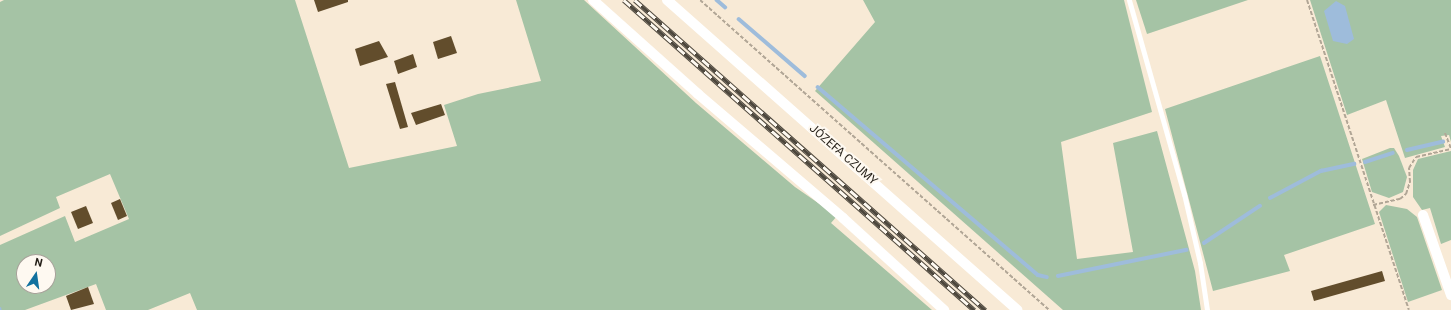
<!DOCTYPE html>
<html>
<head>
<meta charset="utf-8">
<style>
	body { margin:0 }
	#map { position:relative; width:1451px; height:310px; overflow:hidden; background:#f8ead6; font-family:Roboto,sans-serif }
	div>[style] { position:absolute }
	.green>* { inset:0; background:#a5c3a5 }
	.water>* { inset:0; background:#9ebcdb }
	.stream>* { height:3.5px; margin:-1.75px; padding:0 1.75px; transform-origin:1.75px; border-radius:1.75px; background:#9ebcdb }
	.building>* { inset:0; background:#624d2c }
	.path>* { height:2px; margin-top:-1px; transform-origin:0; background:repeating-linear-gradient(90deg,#b1a696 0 4px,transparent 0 6px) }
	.lane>* { height:5px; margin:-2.5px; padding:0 2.5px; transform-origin:2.5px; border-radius:2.5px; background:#fff }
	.street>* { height:10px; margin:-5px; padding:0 5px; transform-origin:5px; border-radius:5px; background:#fff }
	.rail>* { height:4.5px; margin-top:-2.25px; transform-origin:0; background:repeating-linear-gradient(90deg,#fef9f1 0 9px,#4d473d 0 18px); box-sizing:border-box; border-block:1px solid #4d473d }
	span { translate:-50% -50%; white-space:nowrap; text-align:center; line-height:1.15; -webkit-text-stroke:4px #fef9f1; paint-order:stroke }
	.street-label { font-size:12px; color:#241f18 }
	.north { position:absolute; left:16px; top:254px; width:40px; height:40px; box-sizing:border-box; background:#fef9f1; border:1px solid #a7a29a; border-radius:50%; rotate:13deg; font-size:11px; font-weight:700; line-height:16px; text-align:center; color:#241f18 }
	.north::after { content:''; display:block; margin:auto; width:14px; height:18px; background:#11719f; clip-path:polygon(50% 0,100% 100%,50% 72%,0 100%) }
</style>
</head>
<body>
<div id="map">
	<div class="green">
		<i style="clip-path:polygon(evenodd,4px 0,295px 0,349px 168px,457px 146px,444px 105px,478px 94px,541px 81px,516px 0,584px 0,696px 103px,795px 187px,837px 216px,831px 223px,932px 310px,197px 310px,190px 293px,148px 310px,106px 310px,96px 284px,25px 310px,0 310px,0 245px,65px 216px,75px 242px,129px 219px,110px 174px,56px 197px,60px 208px,0 236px,0 2px,4px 0,24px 262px,48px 262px,48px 286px,24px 286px,24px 262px)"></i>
		<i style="clip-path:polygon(863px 0,1124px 0,1152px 112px,1061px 142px,1077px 259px,1133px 252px,1113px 143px,1157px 131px,1195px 271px,1201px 310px,1063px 310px,815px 91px,875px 22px)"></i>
		<i style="clip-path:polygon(1136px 0,1248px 0,1147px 34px)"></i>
		<i style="clip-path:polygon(1310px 0,1451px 0,1451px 142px,1449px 135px,1441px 136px,1445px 147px,1405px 158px,1386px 100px,1347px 115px)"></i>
		<i style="clip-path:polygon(1320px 56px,1375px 224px,1284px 255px,1290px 271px,1213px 291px,1165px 109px)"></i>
		<i style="clip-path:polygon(1390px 148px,1394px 148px,1399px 156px,1407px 177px,1403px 192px,1389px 198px,1372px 192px,1362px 159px)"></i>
		<i style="clip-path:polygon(1451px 151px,1451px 240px,1441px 244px,1430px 208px,1422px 210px,1413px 197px,1413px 170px,1418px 159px)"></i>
		<i style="clip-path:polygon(1386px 205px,1407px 209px,1417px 217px,1442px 290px,1408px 302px,1379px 212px)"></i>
	</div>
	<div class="water">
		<i style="clip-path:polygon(1336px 1px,1345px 6px,1354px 39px,1347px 44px,1333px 41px,1324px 11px)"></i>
	</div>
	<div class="stream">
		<i style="left:717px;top:0;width:11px;rotate:41deg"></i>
		<i style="left:739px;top:19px;width:87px;rotate:40.8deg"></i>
		<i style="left:818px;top:87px;width:289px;rotate:40.5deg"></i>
		<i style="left:1038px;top:275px;width:9px;rotate:13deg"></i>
		<i style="left:1407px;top:150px;width:37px;rotate:-13deg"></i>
		<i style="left:1365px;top:162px;width:29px;rotate:-18deg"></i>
		<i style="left:1270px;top:198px;width:58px;rotate:-27.9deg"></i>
		<i style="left:1321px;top:171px;width:34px;rotate:-12deg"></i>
		<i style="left:1204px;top:243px;width:67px;rotate:-33.5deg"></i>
		<i style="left:1058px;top:276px;width:131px;rotate:-11.5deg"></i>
		<i style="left:0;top:309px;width:1px;rotate:90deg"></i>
	</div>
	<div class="building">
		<i style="clip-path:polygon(314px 0,348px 0,348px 2px,318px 12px)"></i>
		<i style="clip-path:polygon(451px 36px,457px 53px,438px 59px,433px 42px)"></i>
		<i style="clip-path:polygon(379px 41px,388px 57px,360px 66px,355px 49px)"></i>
		<i style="clip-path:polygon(413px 54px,417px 67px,398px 74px,394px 61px)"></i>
		<i style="clip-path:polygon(395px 82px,408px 127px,400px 129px,386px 84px)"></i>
		<i style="clip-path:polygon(441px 104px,445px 115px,416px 125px,411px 113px)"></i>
		<i style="clip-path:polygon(120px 199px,127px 216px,118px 220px,111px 203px)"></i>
		<i style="clip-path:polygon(86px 206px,93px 223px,78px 229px,71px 212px)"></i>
		<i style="clip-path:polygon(1382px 271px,1385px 281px,1314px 301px,1311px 291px)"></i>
		<i style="clip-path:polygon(88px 287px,94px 304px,71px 310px,66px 296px)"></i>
	</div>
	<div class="path">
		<i style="left:700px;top:0;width:467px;rotate:41.6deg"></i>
		<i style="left:1307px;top:0;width:326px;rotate:71.8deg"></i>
		<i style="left:1445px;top:133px;width:17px;rotate:69deg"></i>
		<i style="left:1373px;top:205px;width:28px;rotate:-13deg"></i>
		<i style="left:1400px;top:199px;width:8px;rotate:-40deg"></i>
		<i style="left:1406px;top:194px;width:13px;rotate:-72deg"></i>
		<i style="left:1410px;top:182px;width:14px;rotate:-94deg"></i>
		<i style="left:1409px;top:168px;width:13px;rotate:-58deg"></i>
		<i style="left:1416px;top:157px;width:36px;rotate:-13deg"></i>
	</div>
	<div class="lane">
		<i style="left:1129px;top:0;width:202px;rotate:74.2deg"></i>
		<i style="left:1184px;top:194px;width:71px;rotate:76.9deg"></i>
		<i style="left:1200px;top:263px;width:48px;rotate:81.5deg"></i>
	</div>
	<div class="street">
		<i style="left:593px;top:0;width:141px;rotate:41.8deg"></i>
		<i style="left:698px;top:94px;width:191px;rotate:40.5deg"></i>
		<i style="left:843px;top:218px;width:137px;rotate:42.3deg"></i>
		<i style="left:667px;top:0;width:468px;rotate:41.5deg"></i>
		<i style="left:1423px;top:215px;width:85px;rotate:70.7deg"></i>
	</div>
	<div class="rail">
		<i style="left:624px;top:0;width:468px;rotate:41.5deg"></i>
		<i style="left:635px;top:0;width:468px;rotate:41.5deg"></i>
	</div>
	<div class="street-label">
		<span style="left:843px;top:155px;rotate:41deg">JÓZEFA CZUMY</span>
	</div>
	<div class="north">N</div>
</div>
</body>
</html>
